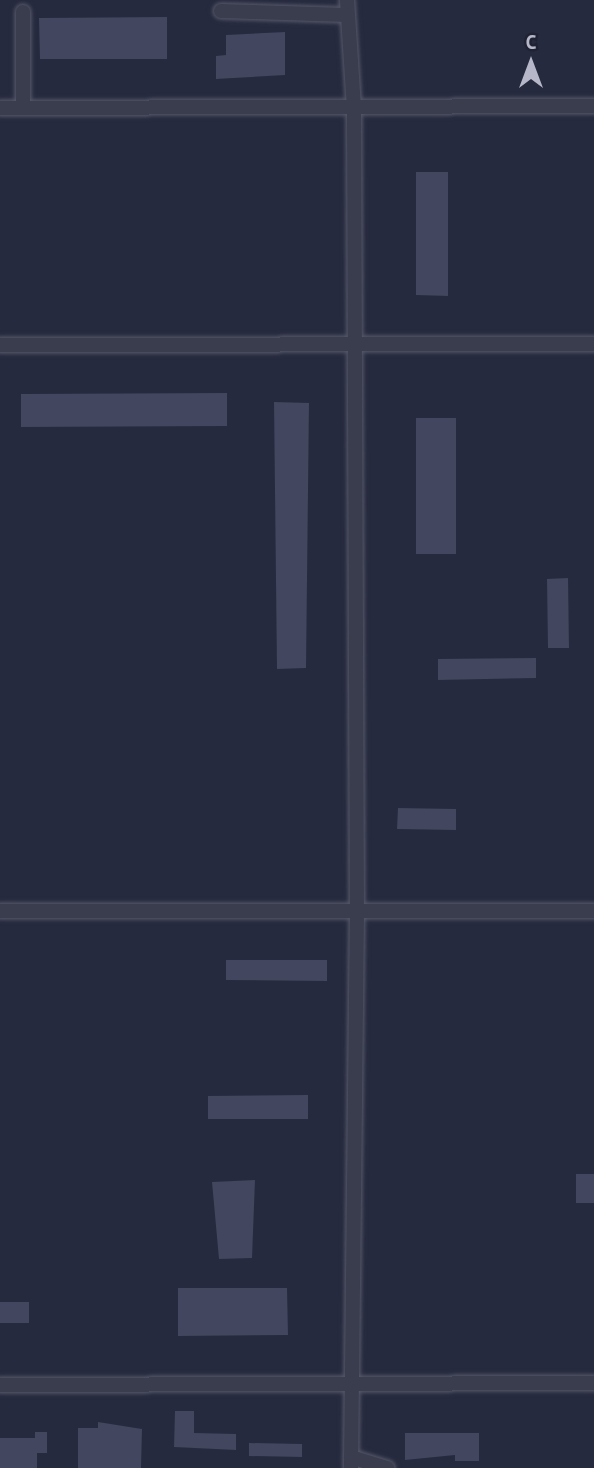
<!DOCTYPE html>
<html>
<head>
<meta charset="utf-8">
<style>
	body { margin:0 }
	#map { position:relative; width:594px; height:1468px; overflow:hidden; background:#262a3e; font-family:"PT Sans",sans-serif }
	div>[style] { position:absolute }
	.building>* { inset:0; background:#42465e }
	.roads { filter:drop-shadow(0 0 2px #555869) drop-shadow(0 0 2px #555869) }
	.minor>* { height:14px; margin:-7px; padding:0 7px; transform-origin:7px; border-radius:7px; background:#3a3d4e }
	span { translate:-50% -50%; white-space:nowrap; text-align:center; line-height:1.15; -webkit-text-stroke:6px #1f2233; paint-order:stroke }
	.north { position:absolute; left:496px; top:28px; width:70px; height:70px; -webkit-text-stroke:5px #1f2233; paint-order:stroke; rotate:0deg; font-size:19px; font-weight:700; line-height:28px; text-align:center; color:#b6b8c9 }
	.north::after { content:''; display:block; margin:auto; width:24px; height:32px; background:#b6b8c9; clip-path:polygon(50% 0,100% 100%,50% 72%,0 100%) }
</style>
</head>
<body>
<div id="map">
	<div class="building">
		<i style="clip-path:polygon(167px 17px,167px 59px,40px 59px,39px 18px)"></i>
		<i style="clip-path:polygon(285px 32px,285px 75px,216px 79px,216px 56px,226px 55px,226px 35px)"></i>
		<i style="clip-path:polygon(416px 172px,448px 172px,448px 296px,416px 295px)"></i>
		<i style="clip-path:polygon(227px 393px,227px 426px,21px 427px,21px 394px)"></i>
		<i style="clip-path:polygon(274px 402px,309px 403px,306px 668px,277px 669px)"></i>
		<i style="clip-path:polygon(416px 418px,456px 418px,456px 554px,416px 554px)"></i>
		<i style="clip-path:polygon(568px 578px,569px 648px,548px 648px,547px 579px)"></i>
		<i style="clip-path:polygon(536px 658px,536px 678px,438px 680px,438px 659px)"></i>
		<i style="clip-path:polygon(398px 808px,456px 809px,456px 830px,397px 829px)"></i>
		<i style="clip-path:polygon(226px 960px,327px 960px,327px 981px,226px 980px)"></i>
		<i style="clip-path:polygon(308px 1095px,308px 1119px,208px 1119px,208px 1096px)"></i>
		<i style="clip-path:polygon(576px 1174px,594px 1174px,594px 1203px,576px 1203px)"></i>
		<i style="clip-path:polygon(255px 1180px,252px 1258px,219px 1259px,212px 1182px)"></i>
		<i style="clip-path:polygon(178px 1288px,287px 1288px,288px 1335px,178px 1336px)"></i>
		<i style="clip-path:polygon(0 1302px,29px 1302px,29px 1323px,0 1323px)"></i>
		<i style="clip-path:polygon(175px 1411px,194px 1411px,194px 1433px,236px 1434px,236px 1450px,174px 1447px)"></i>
		<i style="clip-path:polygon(98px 1422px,142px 1429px,141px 1468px,78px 1468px,78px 1428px,98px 1428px)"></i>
		<i style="clip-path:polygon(35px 1432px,47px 1432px,47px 1453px,37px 1453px,37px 1468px,0 1468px,0 1438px,35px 1438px)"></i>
		<i style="clip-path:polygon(405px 1433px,479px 1433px,479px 1461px,455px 1461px,455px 1455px,405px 1460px)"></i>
		<i style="clip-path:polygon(249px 1443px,302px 1444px,302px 1457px,249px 1456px)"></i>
	</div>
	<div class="roads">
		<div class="minor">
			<i style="left:347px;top:0;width:109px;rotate:86.3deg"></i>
			<i style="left:354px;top:109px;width:802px;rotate:89.79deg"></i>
			<i style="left:357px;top:911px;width:557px;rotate:90.62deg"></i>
			<i style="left:221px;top:11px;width:126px;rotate:1.8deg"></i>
			<i style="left:23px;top:12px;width:96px;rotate:90deg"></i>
			<i style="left:0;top:108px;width:594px;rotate:-0.19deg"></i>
			<i style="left:0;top:345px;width:594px;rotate:-0.1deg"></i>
			<i style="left:0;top:911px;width:594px"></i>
			<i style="left:0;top:1385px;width:594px;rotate:-0.19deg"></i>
			<i style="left:351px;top:1457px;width:38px;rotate:17deg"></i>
		</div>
	</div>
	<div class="north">С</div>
</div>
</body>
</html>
